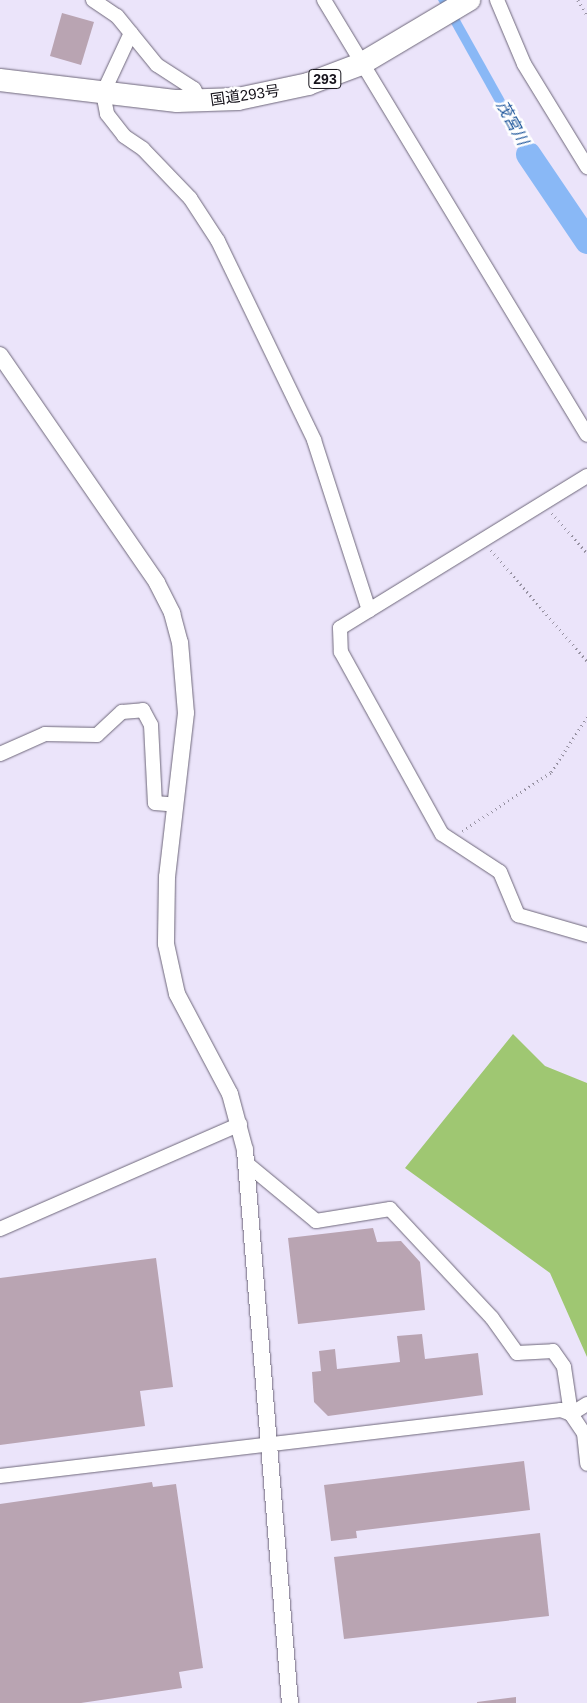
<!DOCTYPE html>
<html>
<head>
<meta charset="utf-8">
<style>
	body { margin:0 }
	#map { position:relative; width:587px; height:1703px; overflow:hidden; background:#ebe4fa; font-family:Helvetica,"Noto Sans JP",sans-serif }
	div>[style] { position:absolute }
	.green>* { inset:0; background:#9fc772 }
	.water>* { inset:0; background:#89b8f6 }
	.river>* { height:25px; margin:-12.5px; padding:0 12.5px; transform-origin:12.5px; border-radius:12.5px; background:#89b8f6 }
	.building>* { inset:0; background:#b9a4b2 }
	.path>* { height:2.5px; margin-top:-1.25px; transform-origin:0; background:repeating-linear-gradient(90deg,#9691a1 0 1px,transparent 0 5px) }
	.roads { filter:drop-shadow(0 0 1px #6e677a) drop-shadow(0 0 1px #6e677a) }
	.minor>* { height:14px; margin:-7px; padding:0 7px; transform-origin:7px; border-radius:7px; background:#fff }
	.tertiary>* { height:16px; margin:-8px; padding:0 8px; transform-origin:8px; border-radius:8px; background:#fff }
	.trunk>* { height:22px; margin:-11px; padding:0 11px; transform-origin:11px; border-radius:11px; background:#fff }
	span { translate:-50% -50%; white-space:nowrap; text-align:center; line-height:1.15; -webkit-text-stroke:5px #fff; paint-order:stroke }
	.shield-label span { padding:1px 4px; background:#fff; border:1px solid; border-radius:4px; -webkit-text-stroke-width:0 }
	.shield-label { font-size:14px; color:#16131b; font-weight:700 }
	.street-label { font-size:15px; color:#16131b }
	.water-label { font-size:16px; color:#1e569b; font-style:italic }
</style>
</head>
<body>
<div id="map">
	<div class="green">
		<i style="clip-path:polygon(513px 1034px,545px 1066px,587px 1083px,587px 1357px,550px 1273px,405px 1168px)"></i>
	</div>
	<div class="water">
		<i style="clip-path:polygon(438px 0,449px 0,550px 181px,542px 186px)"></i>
	</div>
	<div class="river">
		<i style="left:528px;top:154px;width:105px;rotate:55.9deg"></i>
	</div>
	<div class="building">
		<i style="clip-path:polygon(62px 13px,94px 22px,81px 65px,50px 56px)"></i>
		<i style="clip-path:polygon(373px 1228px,377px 1242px,401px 1241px,420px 1262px,425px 1310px,298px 1324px,288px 1238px)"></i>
		<i style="clip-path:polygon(156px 1258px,173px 1387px,140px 1391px,145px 1426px,0 1445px,0 1278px)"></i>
		<i style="clip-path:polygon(422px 1334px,425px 1359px,478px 1353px,483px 1395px,328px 1416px,314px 1402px,312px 1372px,321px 1371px,319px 1351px,335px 1349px,337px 1369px,400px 1362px,397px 1336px)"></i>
		<i style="clip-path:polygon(524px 1461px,530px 1510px,356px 1531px,357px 1538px,331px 1541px,324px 1485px)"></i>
		<i style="clip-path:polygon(152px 1482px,153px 1487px,176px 1484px,203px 1668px,179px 1672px,182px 1688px,81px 1703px,0 1703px,0 1504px)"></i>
		<i style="clip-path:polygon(540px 1533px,549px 1616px,344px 1639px,334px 1557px)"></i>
		<i style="clip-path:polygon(516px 1697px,516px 1703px,477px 1703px,477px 1702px)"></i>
	</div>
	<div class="path">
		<i style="left:578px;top:0;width:17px;rotate:59deg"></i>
		<i style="left:552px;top:513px;width:53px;rotate:48.8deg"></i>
		<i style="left:491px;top:550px;width:147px;rotate:49.1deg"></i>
		<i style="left:462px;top:831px;width:107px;rotate:-33.5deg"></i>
		<i style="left:551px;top:772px;width:66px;rotate:-56.8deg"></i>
	</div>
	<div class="roads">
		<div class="minor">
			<i style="left:93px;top:0;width:29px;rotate:34deg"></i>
			<i style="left:117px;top:16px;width:63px;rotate:50.8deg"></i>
			<i style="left:157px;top:65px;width:44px;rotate:33deg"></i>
			<i style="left:194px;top:89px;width:15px;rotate:62deg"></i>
			<i style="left:324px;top:0;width:508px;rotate:58.84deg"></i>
			<i style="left:497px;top:0;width:69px;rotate:67.1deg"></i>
			<i style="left:524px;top:64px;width:121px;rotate:58.5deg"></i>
			<i style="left:131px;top:33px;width:66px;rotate:115deg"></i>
			<i style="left:103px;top:93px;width:21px;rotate:79deg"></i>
			<i style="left:107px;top:114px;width:28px;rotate:52deg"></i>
			<i style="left:124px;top:136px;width:23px;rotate:34deg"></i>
			<i style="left:143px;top:149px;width:68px;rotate:46.2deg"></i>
			<i style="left:190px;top:198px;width:51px;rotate:56.9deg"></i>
			<i style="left:218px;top:241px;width:221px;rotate:64.2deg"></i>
			<i style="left:314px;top:440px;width:179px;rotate:72.1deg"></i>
			<i style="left:587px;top:476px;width:290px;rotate:148.4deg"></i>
			<i style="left:340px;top:628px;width:24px;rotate:88deg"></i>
			<i style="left:341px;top:652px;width:208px;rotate:61deg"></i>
			<i style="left:442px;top:834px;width:69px;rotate:33.2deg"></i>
			<i style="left:500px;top:872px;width:47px;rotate:67.3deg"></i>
			<i style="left:518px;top:915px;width:72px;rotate:16.2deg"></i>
			<i style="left:0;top:754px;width:49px;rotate:-24deg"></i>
			<i style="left:45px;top:734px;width:52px;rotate:1.1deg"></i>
			<i style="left:97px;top:735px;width:34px;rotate:-43deg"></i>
			<i style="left:122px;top:712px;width:21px;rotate:-5deg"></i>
			<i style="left:143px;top:710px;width:17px;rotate:62deg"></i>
			<i style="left:151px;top:725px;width:78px;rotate:87.1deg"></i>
			<i style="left:155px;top:803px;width:21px;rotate:5deg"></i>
			<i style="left:246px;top:1163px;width:91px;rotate:39.6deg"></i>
			<i style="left:316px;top:1221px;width:75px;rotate:-9.2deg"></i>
			<i style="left:390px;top:1209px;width:149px;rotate:46.9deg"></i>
			<i style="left:492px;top:1318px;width:43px;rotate:54.5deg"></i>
			<i style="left:517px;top:1353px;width:36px;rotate:-3deg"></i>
			<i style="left:553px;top:1351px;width:19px;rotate:55deg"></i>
			<i style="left:564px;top:1367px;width:48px;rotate:81.5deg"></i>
			<i style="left:571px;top:1414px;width:23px;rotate:56deg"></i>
			<i style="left:584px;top:1433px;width:31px;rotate:84deg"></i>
			<i style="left:0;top:1229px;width:262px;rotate:-23.6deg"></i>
			<i style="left:571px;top:1414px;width:19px;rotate:-32deg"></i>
			<i style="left:0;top:1476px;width:565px;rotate:-6.71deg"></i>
			<i style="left:561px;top:1410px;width:11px;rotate:22deg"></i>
		</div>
		<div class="tertiary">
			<i style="left:0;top:355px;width:277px;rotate:55.4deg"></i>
			<i style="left:157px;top:583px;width:34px;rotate:63deg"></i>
			<i style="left:172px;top:613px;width:30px;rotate:75deg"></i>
			<i style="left:180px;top:642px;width:71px;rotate:85.2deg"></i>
			<i style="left:186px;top:713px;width:165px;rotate:96.6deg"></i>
			<i style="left:167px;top:877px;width:67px;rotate:90.9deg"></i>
			<i style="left:166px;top:944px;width:51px;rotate:77.6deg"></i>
			<i style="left:177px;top:994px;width:113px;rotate:62.1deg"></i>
			<i style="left:230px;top:1094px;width:58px;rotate:75deg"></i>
			<i style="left:245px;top:1150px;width:555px;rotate:85.35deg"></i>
		</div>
		<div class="trunk">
			<i style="left:0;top:80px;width:178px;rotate:6.8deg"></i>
			<i style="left:177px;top:101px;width:61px;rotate:-1.9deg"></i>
			<i style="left:238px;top:99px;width:72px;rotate:-12.1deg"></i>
			<i style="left:308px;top:84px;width:57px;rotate:-20.7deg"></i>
			<i style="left:361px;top:64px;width:126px;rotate:-30.7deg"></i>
		</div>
	</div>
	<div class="shield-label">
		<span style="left:325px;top:79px">293</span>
	</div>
	<div class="street-label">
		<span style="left:245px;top:95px;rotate:-8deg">国道293号</span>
	</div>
	<div class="water-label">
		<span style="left:512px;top:123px;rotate:61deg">茂宮川</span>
	</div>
</div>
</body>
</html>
